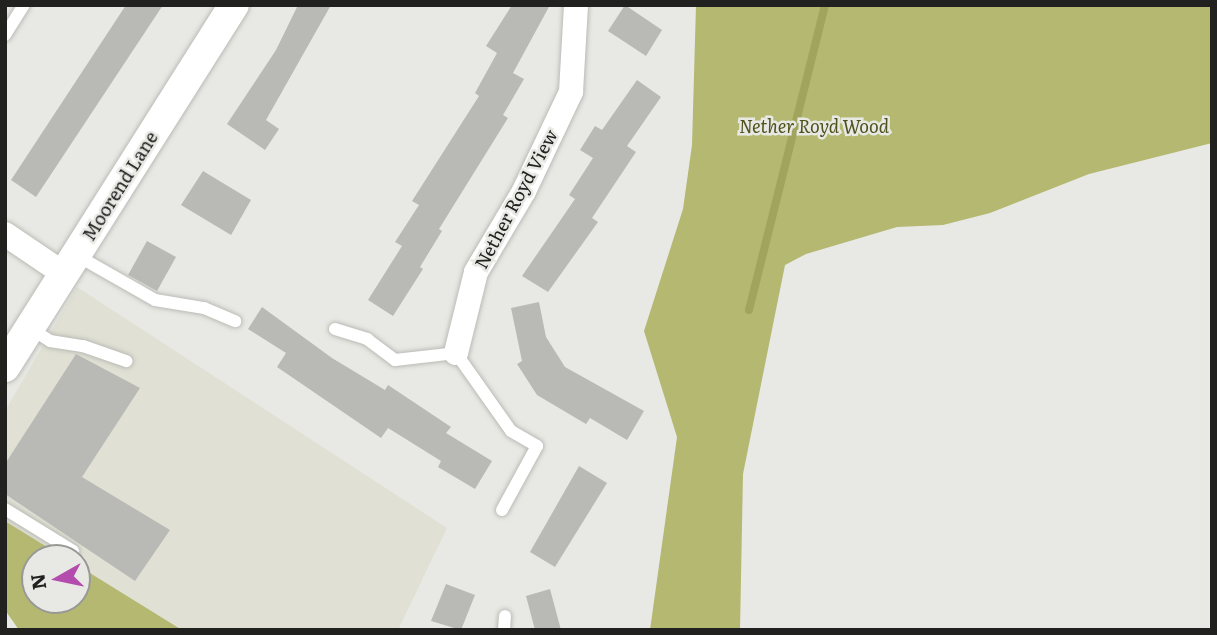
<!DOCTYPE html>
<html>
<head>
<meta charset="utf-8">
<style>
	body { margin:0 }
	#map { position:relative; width:1217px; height:635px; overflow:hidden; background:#e8e9e4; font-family:Literata,serif }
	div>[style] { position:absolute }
	.built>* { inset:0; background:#e0e1d4 }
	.forest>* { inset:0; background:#b4b870 }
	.stream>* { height:8px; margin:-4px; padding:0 4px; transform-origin:4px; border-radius:4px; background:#a0a45d }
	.building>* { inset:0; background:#b9bab5 }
	.roads { filter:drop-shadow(0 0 2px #babbb6) drop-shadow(0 0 2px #babbb6) }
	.service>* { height:12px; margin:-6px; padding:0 6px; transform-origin:6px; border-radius:6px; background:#fff }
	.minor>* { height:24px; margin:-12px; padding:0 12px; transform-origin:12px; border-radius:12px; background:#fff }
	.tertiary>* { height:30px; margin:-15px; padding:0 15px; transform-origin:15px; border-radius:15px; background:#fff }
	span { translate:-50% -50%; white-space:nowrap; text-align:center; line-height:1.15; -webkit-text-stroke:5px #e8e9e4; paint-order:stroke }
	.park-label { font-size:18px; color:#50521d; font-style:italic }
	.street-label { font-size:18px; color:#212120 }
	.frame { position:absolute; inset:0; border:7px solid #212120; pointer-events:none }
	.north { position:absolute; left:21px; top:544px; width:70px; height:70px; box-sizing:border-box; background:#e8e9e4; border:2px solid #989996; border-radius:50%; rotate:261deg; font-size:19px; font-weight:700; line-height:28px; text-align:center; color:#212120 }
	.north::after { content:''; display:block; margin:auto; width:24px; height:32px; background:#b44cae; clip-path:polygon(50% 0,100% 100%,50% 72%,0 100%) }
</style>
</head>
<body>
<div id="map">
	<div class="built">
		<i style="clip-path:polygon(77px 287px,447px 528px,398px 630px,182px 630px,77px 565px,77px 558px,65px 558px,5px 521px,5px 411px)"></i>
	</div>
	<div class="forest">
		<i style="clip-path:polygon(696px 5px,1212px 5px,1212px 143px,1089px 174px,990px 213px,943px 225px,897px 227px,806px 254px,785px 265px,743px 474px,740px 630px,650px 630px,677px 437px,644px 331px,683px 209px,692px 145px)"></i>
		<i style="clip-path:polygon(5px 521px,65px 558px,35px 558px,35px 600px,77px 600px,77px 565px,182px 630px,19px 630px,5px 610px)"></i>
	</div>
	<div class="stream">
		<i style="left:749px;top:310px;width:314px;rotate:-76deg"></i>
	</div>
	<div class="building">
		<i style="clip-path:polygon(126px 5px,163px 5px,36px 197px,11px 180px)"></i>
		<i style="clip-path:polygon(298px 5px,331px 5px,266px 120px,279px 129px,265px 150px,227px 124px,276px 50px)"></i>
		<i style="clip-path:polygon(512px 5px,550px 5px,513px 73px,524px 79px,503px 115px,508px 118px,439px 229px,442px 231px,420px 267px,423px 269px,393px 316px,368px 300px,402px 246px,395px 242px,419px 205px,412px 201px,479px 96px,475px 93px,497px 53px,486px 46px)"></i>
		<i style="clip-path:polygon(625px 5px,662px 30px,646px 56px,608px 31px)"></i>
		<i style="clip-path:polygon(637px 80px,661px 97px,627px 146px,636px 152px,592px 218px,598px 222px,548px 292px,522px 276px,575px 199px,569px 195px,593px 158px,580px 150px,595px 126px,602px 130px)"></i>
		<i style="clip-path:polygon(203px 171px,251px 200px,231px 235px,181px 205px)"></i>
		<i style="clip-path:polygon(147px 241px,176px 257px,157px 291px,128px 275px)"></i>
		<i style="clip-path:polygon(539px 302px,546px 337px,565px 367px,644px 411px,627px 440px,590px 418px,586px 424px,537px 395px,517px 364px,522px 361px,511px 308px)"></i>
		<i style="clip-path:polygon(262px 307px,332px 358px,385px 390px,388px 385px,451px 427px,446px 433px,492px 461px,475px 489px,438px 467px,441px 461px,388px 428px,381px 438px,277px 367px,286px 353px,248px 329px)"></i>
		<i style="clip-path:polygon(76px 354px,140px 388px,82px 477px,170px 530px,135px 581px,5px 494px,5px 464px)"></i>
		<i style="clip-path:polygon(579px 466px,607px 483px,555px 567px,530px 552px)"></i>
		<i style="clip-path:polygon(446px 584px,475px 595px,461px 630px,431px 621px)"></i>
		<i style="clip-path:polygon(550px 589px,561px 630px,535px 630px,526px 596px)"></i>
	</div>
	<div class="roads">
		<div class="service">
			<i style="left:5px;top:35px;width:36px;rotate:-58deg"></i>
			<i style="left:76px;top:255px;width:91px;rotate:29.7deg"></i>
			<i style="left:155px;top:300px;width:50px;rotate:9.3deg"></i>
			<i style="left:204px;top:308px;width:34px;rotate:23deg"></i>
			<i style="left:30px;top:328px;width:24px;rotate:33deg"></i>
			<i style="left:50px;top:341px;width:33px;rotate:9deg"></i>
			<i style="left:83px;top:346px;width:46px;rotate:19.2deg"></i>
			<i style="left:335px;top:329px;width:34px;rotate:17deg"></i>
			<i style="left:367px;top:339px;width:35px;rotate:37deg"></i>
			<i style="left:395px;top:360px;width:61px;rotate:-6.5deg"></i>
			<i style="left:456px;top:353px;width:95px;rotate:54.8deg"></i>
			<i style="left:511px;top:431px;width:30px;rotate:30deg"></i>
			<i style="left:537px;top:446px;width:73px;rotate:118.7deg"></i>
			<i style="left:5px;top:509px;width:80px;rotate:31.7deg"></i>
			<i style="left:504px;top:630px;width:14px;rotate:-86deg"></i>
		</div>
		<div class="minor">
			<i style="left:5px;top:234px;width:71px;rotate:34.1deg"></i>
			<i style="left:456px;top:353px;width:83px;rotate:-76.1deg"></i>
			<i style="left:476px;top:272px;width:94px;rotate:-59.3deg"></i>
			<i style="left:524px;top:191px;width:110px;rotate:-64.6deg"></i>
			<i style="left:571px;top:92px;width:87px;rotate:-86.7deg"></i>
		</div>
		<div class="tertiary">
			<i style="left:5px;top:367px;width:428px;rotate:-57.7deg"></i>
		</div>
	</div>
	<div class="park-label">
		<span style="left:814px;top:126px">Nether Royd Wood</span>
	</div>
	<div class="street-label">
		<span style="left:120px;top:186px;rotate:-58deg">Moorend Lane</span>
		<span style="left:516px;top:199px;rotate:-62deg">Nether Royd View</span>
	</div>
	<div class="frame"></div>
	<div class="north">N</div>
</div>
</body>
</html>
